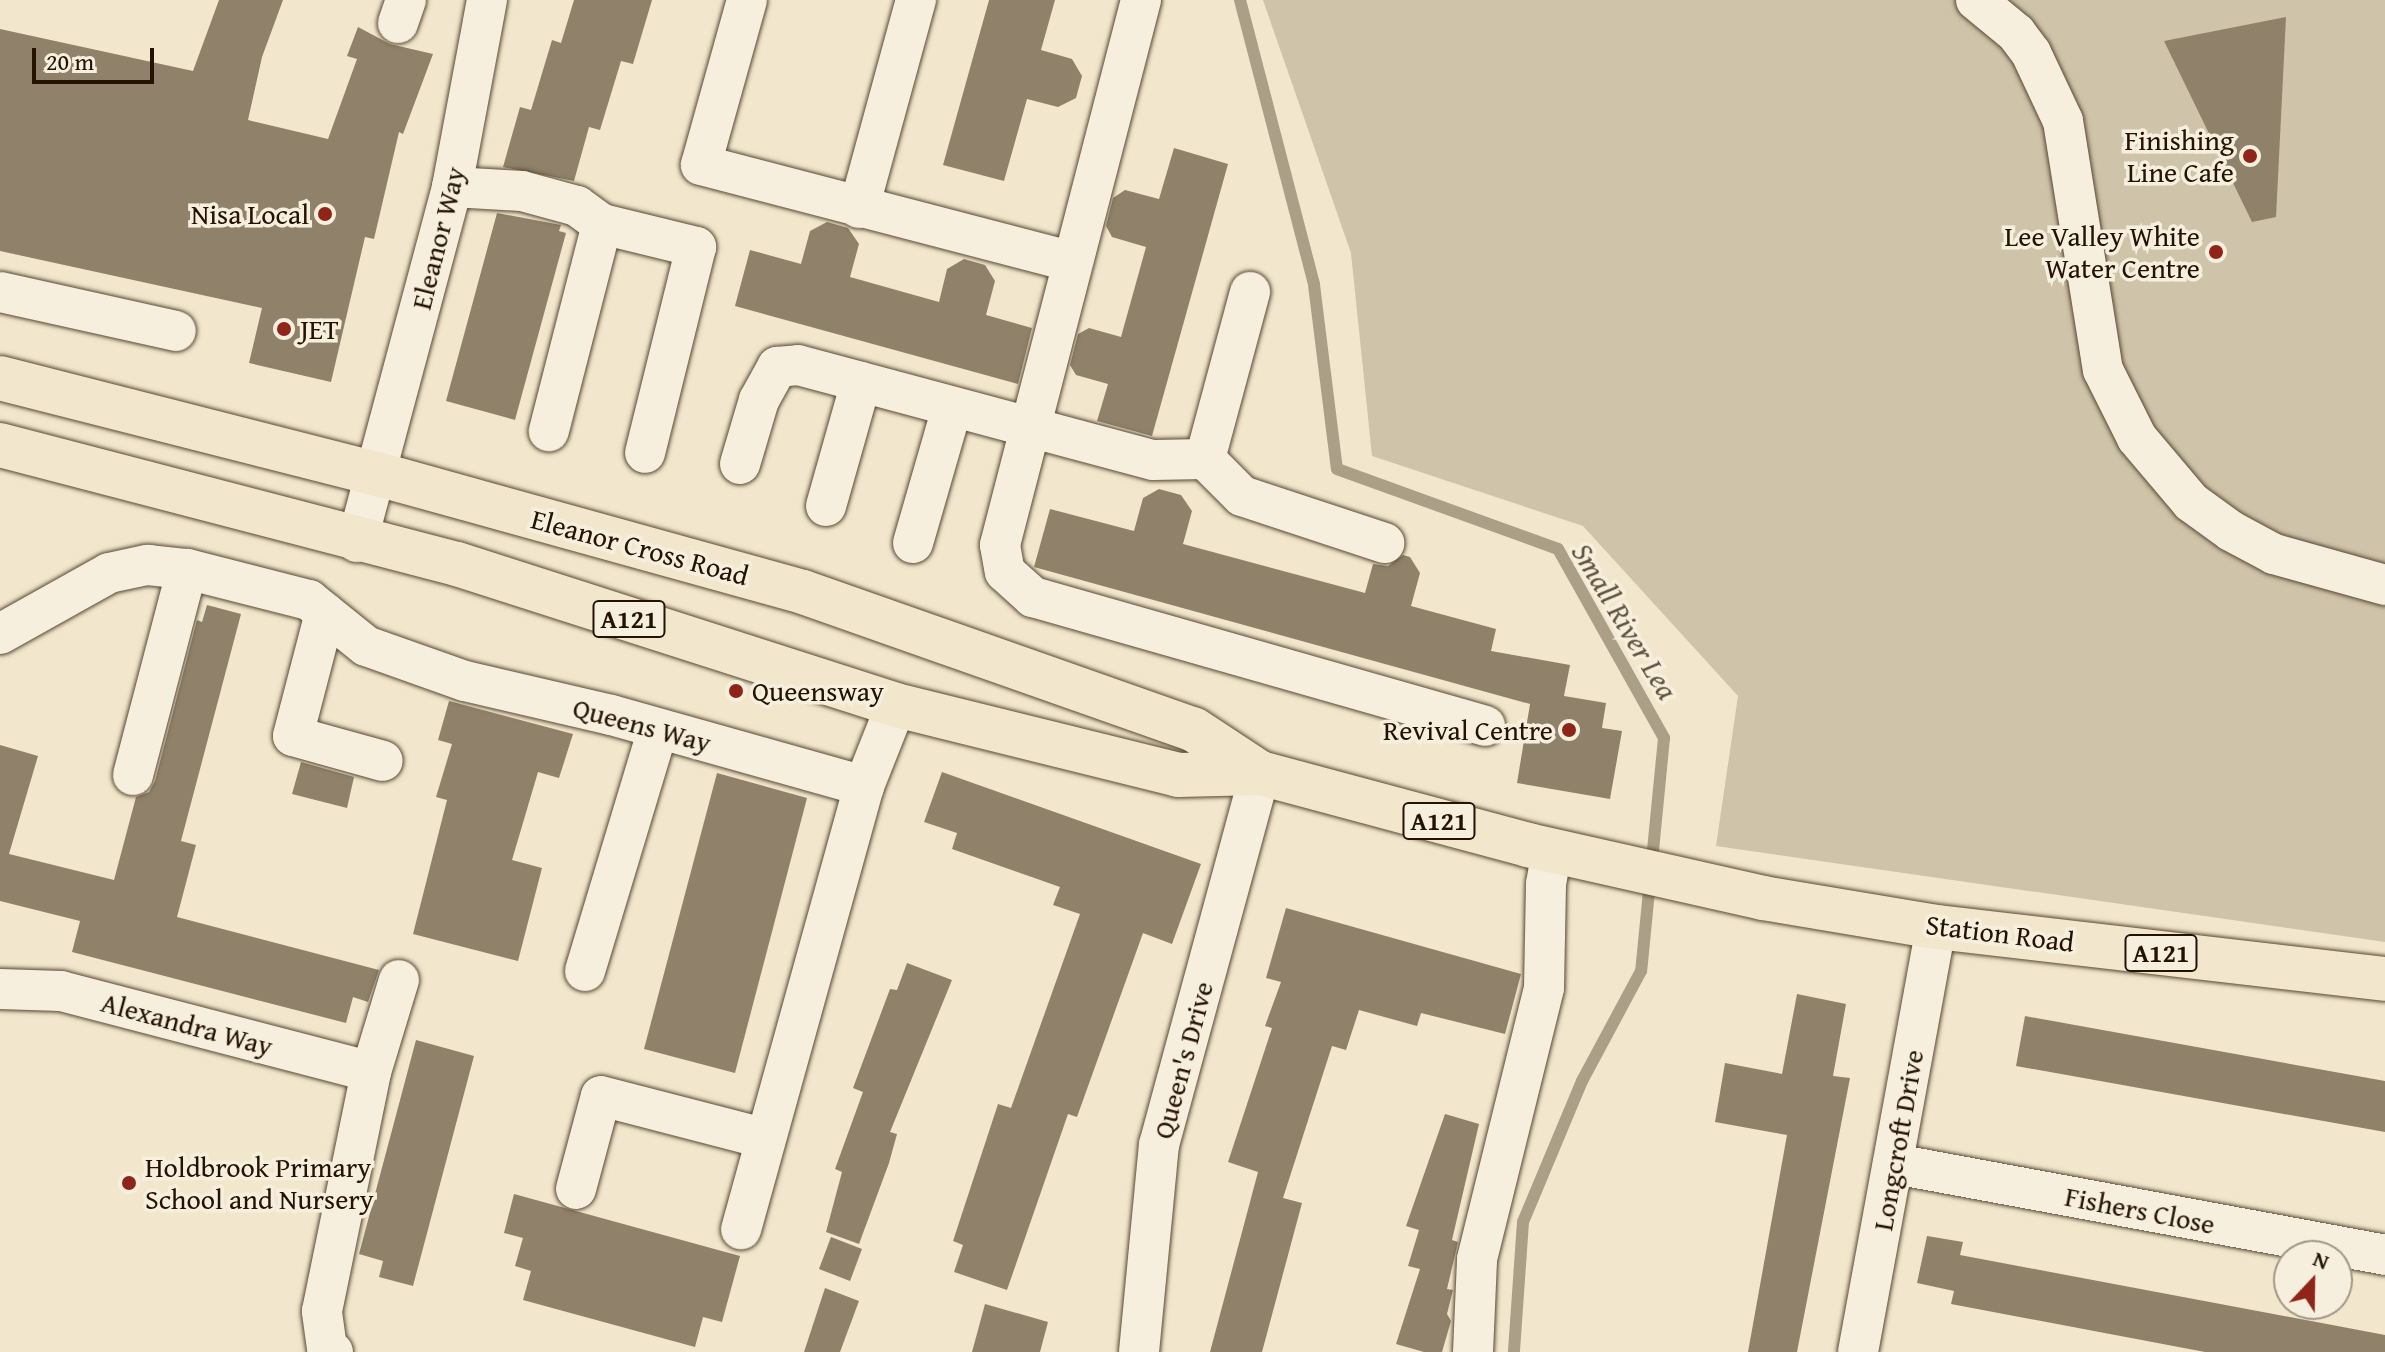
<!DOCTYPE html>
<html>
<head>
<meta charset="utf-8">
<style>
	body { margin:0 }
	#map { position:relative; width:2385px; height:1352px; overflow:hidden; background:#f2e7cc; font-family:"Gentium Book Plus",serif }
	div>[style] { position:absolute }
	.green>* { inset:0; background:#cfc3a9 }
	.stream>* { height:12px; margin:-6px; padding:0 6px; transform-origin:6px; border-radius:6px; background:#ac9f87 }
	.building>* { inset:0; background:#8f816a }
	.roads { filter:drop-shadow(0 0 2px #584833) drop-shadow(0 0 2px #584833) }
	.minor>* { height:40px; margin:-20px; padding:0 20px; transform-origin:20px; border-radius:20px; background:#f7efde }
	.major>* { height:44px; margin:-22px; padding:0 22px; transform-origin:22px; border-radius:22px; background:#f2e7cc }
	.dots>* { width:22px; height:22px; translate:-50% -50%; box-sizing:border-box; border:4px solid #f7efde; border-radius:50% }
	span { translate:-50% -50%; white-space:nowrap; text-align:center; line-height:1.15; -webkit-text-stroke:7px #f7efde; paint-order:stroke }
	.shield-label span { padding:2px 6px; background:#f7efde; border:2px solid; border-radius:6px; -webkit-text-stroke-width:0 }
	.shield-label { font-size:26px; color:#241300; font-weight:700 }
	.poi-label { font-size:28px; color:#241300 }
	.right { translate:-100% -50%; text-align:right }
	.left { translate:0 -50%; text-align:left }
	.street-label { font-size:28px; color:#241300 }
	.water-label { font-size:30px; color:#61523d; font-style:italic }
	.north { position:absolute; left:2273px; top:1240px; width:80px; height:80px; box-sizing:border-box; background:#f7efde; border:2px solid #a39785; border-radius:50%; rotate:22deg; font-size:22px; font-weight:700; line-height:32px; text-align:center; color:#241300 }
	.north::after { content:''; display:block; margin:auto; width:28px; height:36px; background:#8f2418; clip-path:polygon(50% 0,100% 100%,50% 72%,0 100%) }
	.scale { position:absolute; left:32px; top:48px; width:122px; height:36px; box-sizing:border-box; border:4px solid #241300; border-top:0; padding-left:10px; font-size:24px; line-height:28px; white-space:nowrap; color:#241300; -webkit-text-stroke:6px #f7efde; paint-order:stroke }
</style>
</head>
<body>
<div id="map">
	<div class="green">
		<i style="clip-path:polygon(1263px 0,2385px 0,2385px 942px,1716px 846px,1738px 696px,1583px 526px,1372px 456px,1351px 253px)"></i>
	</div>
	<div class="stream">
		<i style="left:1240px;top:0;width:294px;rotate:75.4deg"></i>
		<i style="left:1314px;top:285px;width:185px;rotate:82.9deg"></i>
		<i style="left:1337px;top:469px;width:235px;rotate:19.9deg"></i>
		<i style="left:1558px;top:549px;width:217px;rotate:60.7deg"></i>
		<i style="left:1664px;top:738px;width:234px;rotate:95.6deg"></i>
		<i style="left:1641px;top:971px;width:125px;rotate:118.2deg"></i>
		<i style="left:1582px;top:1081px;width:153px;rotate:112.7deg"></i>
		<i style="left:1523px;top:1222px;width:130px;rotate:94deg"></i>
	</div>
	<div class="building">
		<i style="clip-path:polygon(219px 0,283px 0,262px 57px,248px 120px,328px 139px,357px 59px,347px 56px,358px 27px,390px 44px,433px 54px,403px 134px,399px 132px,374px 239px,365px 237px,331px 382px,249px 363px,262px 308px,0 251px,0 29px,193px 71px)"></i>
		<i style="clip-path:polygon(574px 0,652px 0,633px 64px,621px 61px,600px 130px,589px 127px,574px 181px,503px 167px,520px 107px,531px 110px,552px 40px,561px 43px)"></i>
		<i style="clip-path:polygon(989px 0,1055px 0,1041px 50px,1072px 59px,1082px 76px,1076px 98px,1058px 107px,1027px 99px,1004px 181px,943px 165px)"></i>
		<i style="clip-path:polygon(2286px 17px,2276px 217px,2252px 222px,2164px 41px)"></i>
		<i style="clip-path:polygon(1174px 148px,1228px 164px,1152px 436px,1097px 421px,1108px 384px,1076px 375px,1070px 365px,1078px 334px,1089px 328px,1121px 337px,1146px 247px,1112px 237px,1106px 226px,1113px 198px,1125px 190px,1159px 199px)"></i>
		<i style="clip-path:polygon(497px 213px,561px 225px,559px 231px,566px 233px,515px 420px,446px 401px)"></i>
		<i style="clip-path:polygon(827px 222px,848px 228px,859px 244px,850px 277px,939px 302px,947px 269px,964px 259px,985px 265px,995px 281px,986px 315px,1032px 328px,1018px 384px,735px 306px,750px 250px,801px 264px,810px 231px)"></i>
		<i style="clip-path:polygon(1159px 489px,1181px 495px,1192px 511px,1183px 544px,1365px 593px,1373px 564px,1388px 566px,1403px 555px,1410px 557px,1420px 573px,1411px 606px,1496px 629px,1491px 651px,1570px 665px,1564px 696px,1606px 703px,1602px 728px,1622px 731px,1610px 799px,1517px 783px,1530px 704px,1034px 567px,1050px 509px,1134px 531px,1143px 498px)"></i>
		<i style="clip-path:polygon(207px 605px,241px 614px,181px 841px,196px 845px,177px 917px,379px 970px,368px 1002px,353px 997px,346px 1023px,72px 952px,80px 921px,0 901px,0 745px,38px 756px,9px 854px,114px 880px,136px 797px,149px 792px,155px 781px,197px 620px,202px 622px)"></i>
		<i style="clip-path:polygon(449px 701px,573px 734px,559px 778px,538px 772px,512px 860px,542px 868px,518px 961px,413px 934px,447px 800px,436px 797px,452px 744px,438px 740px)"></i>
		<i style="clip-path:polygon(301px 762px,354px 777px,347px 808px,292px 794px)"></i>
		<i style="clip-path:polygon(942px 772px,1201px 864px,1172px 944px,1143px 933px,1077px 1117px,1068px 1114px,1007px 1290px,954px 1272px,963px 1245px,953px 1241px,998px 1104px,1011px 1108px,1080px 914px,1053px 905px,1060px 887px,952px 849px,957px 833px,924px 822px)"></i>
		<i style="clip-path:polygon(717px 773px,807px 798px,735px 1073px,644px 1049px)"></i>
		<i style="clip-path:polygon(1286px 908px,1521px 974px,1505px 1034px,1421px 1013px,1417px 1026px,1359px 1010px,1346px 1050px,1332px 1046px,1283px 1198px,1302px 1203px,1262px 1352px,1210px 1352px,1258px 1172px,1228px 1162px,1272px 1028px,1265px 1026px,1281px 982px,1266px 978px)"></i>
		<i style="clip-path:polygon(907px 963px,952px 980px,890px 1132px,897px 1134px,889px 1163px,859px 1244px,826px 1232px,842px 1172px,835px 1169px,863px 1092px,853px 1088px,890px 989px,897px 990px)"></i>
		<i style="clip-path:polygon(1797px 994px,1846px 1004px,1833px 1076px,1850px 1078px,1797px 1352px,1748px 1352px,1787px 1135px,1715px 1122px,1725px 1063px,1782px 1074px)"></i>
		<i style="clip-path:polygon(2025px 1016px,2385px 1081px,2385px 1132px,2016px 1066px)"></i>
		<i style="clip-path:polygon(416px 1040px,474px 1056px,413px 1286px,379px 1277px,383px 1261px,359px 1254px)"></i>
		<i style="clip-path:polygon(1445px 1114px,1479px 1124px,1452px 1240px,1458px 1242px,1447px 1289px,1453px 1290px,1447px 1314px,1451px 1321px,1442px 1352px,1424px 1352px,1396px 1344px,1420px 1269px,1408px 1266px,1419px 1230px,1406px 1226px)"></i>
		<i style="clip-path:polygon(514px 1194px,740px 1256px,722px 1322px,703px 1317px,695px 1347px,523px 1300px,531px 1271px,515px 1266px,523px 1238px,504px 1233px)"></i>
		<i style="clip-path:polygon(1927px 1236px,1963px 1242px,1960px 1255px,2385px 1335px,2385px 1352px,2205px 1352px,1951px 1304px,1954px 1291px,1917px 1283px)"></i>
		<i style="clip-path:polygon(831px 1237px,862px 1249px,850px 1281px,819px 1269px)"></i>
		<i style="clip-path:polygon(825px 1288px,859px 1301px,840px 1352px,804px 1352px)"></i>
		<i style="clip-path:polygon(985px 1304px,1048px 1322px,1040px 1352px,972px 1352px)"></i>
	</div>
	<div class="roads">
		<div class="minor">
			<i style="left:747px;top:0;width:171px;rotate:105.6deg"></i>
			<i style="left:701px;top:165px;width:381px;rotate:14.6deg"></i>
			<i style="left:1141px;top:0;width:563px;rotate:104.51deg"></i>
			<i style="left:1000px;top:545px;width:27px;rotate:80deg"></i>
			<i style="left:1005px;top:572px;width:38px;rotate:42deg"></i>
			<i style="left:1033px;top:597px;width:470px;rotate:15.9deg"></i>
			<i style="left:1976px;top:0;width:52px;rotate:39.5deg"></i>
			<i style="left:2016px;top:33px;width:25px;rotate:53deg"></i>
			<i style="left:2031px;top:53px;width:75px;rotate:64.8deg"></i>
			<i style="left:2063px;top:121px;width:252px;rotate:80.9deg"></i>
			<i style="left:2103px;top:370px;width:76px;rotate:63.4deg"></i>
			<i style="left:2137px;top:438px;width:84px;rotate:49.8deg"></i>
			<i style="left:2191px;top:502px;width:49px;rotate:35.9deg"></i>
			<i style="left:2231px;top:531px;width:49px;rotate:28.1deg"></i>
			<i style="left:2274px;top:554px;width:115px;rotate:15.6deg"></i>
			<i style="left:398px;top:23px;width:24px;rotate:-71deg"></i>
			<i style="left:452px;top:187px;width:70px;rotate:3.3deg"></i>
			<i style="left:522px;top:191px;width:57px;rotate:15.3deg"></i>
			<i style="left:577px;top:206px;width:31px;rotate:36deg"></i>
			<i style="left:602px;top:224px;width:214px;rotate:104.4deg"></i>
			<i style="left:859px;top:208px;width:216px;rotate:-74.7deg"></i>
			<i style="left:602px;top:224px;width:97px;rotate:13.7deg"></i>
			<i style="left:696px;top:247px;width:212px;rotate:103.9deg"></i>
			<i style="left:0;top:292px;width:180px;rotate:12.5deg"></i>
			<i style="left:1205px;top:459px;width:52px;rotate:45deg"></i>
			<i style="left:1242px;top:496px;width:150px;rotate:18.3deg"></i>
			<i style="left:740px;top:464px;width:67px;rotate:-73.5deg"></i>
			<i style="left:759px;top:400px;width:38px;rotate:-61deg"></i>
			<i style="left:777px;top:367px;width:21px;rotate:-5deg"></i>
			<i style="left:798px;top:365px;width:367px;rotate:15deg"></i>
			<i style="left:1153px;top:460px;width:52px;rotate:-1.1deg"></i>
			<i style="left:1205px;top:459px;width:173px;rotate:-74.9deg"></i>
			<i style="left:826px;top:506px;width:129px;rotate:-74.2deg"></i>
			<i style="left:357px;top:542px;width:367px;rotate:-75deg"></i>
			<i style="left:452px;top:187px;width:190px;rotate:-79.4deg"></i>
			<i style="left:913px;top:543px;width:141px;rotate:-73.9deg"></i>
			<i style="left:325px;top:613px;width:127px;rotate:104.6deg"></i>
			<i style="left:293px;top:736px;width:93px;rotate:15.5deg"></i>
			<i style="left:0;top:634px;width:125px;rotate:-29.2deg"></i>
			<i style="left:109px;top:573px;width:40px;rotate:-12deg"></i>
			<i style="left:148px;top:565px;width:39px;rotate:6deg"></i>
			<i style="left:187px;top:569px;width:126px;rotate:14.3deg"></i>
			<i style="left:309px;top:600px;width:73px;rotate:38.9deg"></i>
			<i style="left:366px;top:646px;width:105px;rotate:19.5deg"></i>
			<i style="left:465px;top:681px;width:150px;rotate:13.1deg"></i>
			<i style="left:611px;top:715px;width:263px;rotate:15.7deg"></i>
			<i style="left:864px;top:786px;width:460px;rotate:105.5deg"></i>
			<i style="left:133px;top:775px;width:213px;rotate:-75.3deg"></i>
			<i style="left:864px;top:786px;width:87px;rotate:-68.4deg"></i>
			<i style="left:585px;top:971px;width:253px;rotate:-73.2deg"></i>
			<i style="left:0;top:989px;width:61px;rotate:1.9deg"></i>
			<i style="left:61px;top:991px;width:320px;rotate:14.6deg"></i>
			<i style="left:1895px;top:1164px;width:498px;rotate:10.5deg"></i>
			<i style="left:576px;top:1189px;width:96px;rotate:-75deg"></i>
			<i style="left:601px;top:1096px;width:167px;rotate:14.5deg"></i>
			<i style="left:333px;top:1352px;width:7px;rotate:-146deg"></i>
			<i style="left:327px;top:1348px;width:37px;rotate:-98deg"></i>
			<i style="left:322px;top:1311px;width:244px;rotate:-78.4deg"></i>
			<i style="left:371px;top:1072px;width:96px;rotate:-73.1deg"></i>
			<i style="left:1139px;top:1352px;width:208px;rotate:-84.5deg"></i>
			<i style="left:1159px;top:1145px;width:385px;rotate:-74.8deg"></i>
			<i style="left:1473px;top:1352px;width:93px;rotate:-87.5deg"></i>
			<i style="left:1477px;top:1259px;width:279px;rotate:-76.1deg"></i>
			<i style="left:1544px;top:988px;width:104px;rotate:-88.9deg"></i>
			<i style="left:1546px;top:884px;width:34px;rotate:-80deg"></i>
			<i style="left:1858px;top:1352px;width:432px;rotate:-79.6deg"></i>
		</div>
		<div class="major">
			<i style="left:0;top:378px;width:386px;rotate:14.3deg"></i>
			<i style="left:374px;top:473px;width:445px;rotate:15.5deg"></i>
			<i style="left:803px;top:592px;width:413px;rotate:19.4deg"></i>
			<i style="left:1193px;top:729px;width:80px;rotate:33.3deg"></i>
			<i style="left:0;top:445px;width:472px;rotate:14.6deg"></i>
			<i style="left:457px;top:564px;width:461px;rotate:17.8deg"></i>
			<i style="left:896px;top:705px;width:291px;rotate:13.9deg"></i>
			<i style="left:1178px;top:775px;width:82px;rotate:-1.4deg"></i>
			<i style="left:1260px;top:773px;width:278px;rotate:15deg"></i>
			<i style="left:1528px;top:845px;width:241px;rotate:12.7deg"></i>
			<i style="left:1763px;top:898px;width:175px;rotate:9.5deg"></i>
			<i style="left:1936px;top:927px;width:452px;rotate:6.6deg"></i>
		</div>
	</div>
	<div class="dots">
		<i style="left:2250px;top:156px;background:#8f2418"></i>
		<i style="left:325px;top:214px;background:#8f2418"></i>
		<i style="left:2216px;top:252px;background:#8f2418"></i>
		<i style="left:284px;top:329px;background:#8f2418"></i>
		<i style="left:736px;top:691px;background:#8f2418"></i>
		<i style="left:1569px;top:730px;background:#8f2418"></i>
		<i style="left:129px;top:1183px;background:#8f2418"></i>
	</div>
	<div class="shield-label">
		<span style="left:629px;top:619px">A121</span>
		<span style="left:1439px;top:821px">A121</span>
		<span style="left:2161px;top:953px">A121</span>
	</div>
	<div class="poi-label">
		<span class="right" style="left:2234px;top:156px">Finishing<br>Line Cafe</span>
		<span class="right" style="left:309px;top:214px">Nisa Local</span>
		<span class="right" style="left:2200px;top:252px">Lee Valley White<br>Water Centre</span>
		<span class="left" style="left:300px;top:329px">JET</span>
		<span class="left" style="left:752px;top:691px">Queensway</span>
		<span class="right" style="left:1553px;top:730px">Revival Centre</span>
		<span class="left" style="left:145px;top:1183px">Holdbrook Primary<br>School and Nursery</span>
	</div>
	<div class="street-label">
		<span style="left:438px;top:238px;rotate:-76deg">Eleanor Way</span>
		<span style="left:640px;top:547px;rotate:15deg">Eleanor Cross Road</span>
		<span style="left:642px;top:725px;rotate:15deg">Queens Way</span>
		<span style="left:2000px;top:933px;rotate:7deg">Station Road</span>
		<span style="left:187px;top:1024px;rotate:15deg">Alexandra Way</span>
		<span style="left:1183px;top:1060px;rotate:-75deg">Queen's Drive</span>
		<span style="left:1898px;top:1140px;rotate:-80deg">Longcroft Drive</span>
		<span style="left:2140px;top:1210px;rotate:11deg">Fishers Close</span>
	</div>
	<div class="water-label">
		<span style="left:1625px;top:621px;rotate:59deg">Small River Lea</span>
	</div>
	<div class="north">N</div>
	<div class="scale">20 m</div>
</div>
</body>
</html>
